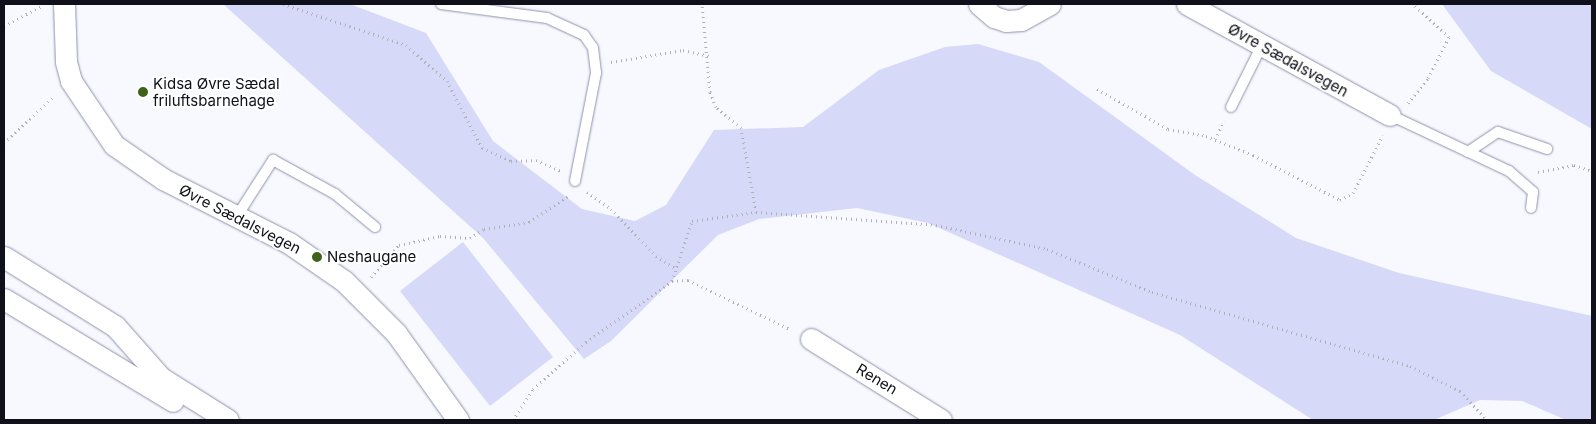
<!DOCTYPE html>
<html>
<head>
<meta charset="utf-8">
<style>
	body { margin:0 }
	#map { position:relative; width:1596px; height:424px; overflow:hidden; background:#f8f9ff; font-family:Inter,sans-serif }
	div>[style] { position:absolute }
	.green>* { inset:0; background:#d6d9f8 }
	.path>* { height:3px; margin-top:-1.5px; transform-origin:0; background:repeating-linear-gradient(90deg,#b0b1b7 0 1px,transparent 0 5px) }
	.roads { filter:drop-shadow(0 0 1px #8f91ac) drop-shadow(0 0 1px #8f91ac) }
	.service>* { height:10px; margin:-5px; padding:0 5px; transform-origin:5px; border-radius:5px; background:#fff }
	.minor>* { height:21px; margin:-10.5px; padding:0 10.5px; transform-origin:10.5px; border-radius:10.5px; background:#fff }
	.dots>* { width:14px; height:14px; translate:-50% -50%; box-sizing:border-box; border:2px solid #fff; border-radius:50% }
	span { translate:-50% -50%; white-space:nowrap; text-align:center; line-height:1.15; -webkit-text-stroke:4px #fff; paint-order:stroke }
	.street-label { font-size:15px; color:#0f1019 }
	.poi-label { font-size:15px; color:#0f1019 }
	.left { translate:0 -50%; text-align:left }
	.frame { position:absolute; inset:0; border:5px solid #0f1019; pointer-events:none }
</style>
</head>
<body>
<div id="map">
	<div class="green">
		<i style="clip-path:polygon(223px 4px,350px 4px,426px 33px,493px 141px,582px 209px,635px 221px,666px 205px,714px 130px,803px 127px,879px 70px,945px 47px,978px 44px,1039px 62px,1195px 175px,1296px 238px,1399px 273px,1592px 316px,1592px 420px,1566px 420px,1522px 401px,1480px 400px,1434px 420px,1313px 420px,1180px 335px,928px 223px,857px 208px,759px 219px,718px 235px,611px 341px,584px 359px,483px 238px)"></i>
		<i style="clip-path:polygon(1442px 4px,1592px 4px,1592px 129px,1491px 71px)"></i>
		<i style="clip-path:polygon(463px 242px,553px 357px,490px 406px,400px 291px)"></i>
	</div>
	<div class="path">
		<i style="left:283px;top:4px;width:130px;rotate:18.4deg"></i>
		<i style="left:406px;top:45px;width:55px;rotate:41.3deg"></i>
		<i style="left:447px;top:81px;width:76px;rotate:62.4deg"></i>
		<i style="left:482px;top:148px;width:32px;rotate:24deg"></i>
		<i style="left:511px;top:161px;width:25px;rotate:-2deg"></i>
		<i style="left:536px;top:160px;width:27px;rotate:24deg"></i>
		<i style="left:4px;top:26px;width:43px;rotate:-27.8deg"></i>
		<i style="left:611px;top:62px;width:73px;rotate:-9.5deg"></i>
		<i style="left:683px;top:50px;width:27px;rotate:13deg"></i>
		<i style="left:1097px;top:89px;width:81px;rotate:29.4deg"></i>
		<i style="left:1168px;top:129px;width:39px;rotate:10deg"></i>
		<i style="left:1206px;top:136px;width:51px;rotate:22deg"></i>
		<i style="left:1253px;top:155px;width:98px;rotate:27.3deg"></i>
		<i style="left:1340px;top:200px;width:15px;rotate:-28deg"></i>
		<i style="left:1353px;top:193px;width:65px;rotate:-62.7deg"></i>
		<i style="left:1408px;top:103px;width:32px;rotate:-51deg"></i>
		<i style="left:1428px;top:78px;width:46px;rotate:-62.9deg"></i>
		<i style="left:1449px;top:37px;width:49px;rotate:-137.5deg"></i>
		<i style="left:1215px;top:139px;width:20px;rotate:-63deg"></i>
		<i style="left:4px;top:143px;width:69px;rotate:-43.2deg"></i>
		<i style="left:1538px;top:172px;width:37px;rotate:-11deg"></i>
		<i style="left:1574px;top:165px;width:19px;rotate:18deg"></i>
		<i style="left:587px;top:192px;width:29px;rotate:35deg"></i>
		<i style="left:611px;top:209px;width:65px;rotate:46.2deg"></i>
		<i style="left:656px;top:256px;width:22px;rotate:32deg"></i>
		<i style="left:756px;top:212px;width:180px;rotate:4.1deg"></i>
		<i style="left:936px;top:225px;width:114px;rotate:12.2deg"></i>
		<i style="left:1047px;top:249px;width:113px;rotate:22.3deg"></i>
		<i style="left:1152px;top:292px;width:268px;rotate:16deg"></i>
		<i style="left:1410px;top:366px;width:56px;rotate:26.6deg"></i>
		<i style="left:1460px;top:391px;width:40px;rotate:47deg"></i>
		<i style="left:371px;top:277px;width:43px;rotate:-48.8deg"></i>
		<i style="left:399px;top:245px;width:42px;rotate:-12.4deg"></i>
		<i style="left:440px;top:236px;width:30px;rotate:4deg"></i>
		<i style="left:470px;top:238px;width:17px;rotate:-33deg"></i>
		<i style="left:484px;top:229px;width:46px;rotate:-8.8deg"></i>
		<i style="left:529px;top:222px;width:49px;rotate:-33.4deg"></i>
		<i style="left:672px;top:281px;width:63px;rotate:-71.6deg"></i>
		<i style="left:692px;top:221px;width:65px;rotate:-8deg"></i>
		<i style="left:756px;top:212px;width:85px;rotate:-100.1deg"></i>
		<i style="left:741px;top:128px;width:33px;rotate:-140deg"></i>
		<i style="left:716px;top:107px;width:16px;rotate:-112deg"></i>
		<i style="left:710px;top:92px;width:88px;rotate:-95.2deg"></i>
		<i style="left:513px;top:420px;width:37px;rotate:-57deg"></i>
		<i style="left:533px;top:389px;width:71px;rotate:-41.6deg"></i>
		<i style="left:586px;top:342px;width:105px;rotate:-35.3deg"></i>
		<i style="left:672px;top:281px;width:16px;rotate:-4deg"></i>
		<i style="left:688px;top:280px;width:115px;rotate:25.7deg"></i>
	</div>
	<div class="roads">
		<div class="service">
			<i style="left:441px;top:4px;width:107px;rotate:7.5deg"></i>
			<i style="left:547px;top:18px;width:41px;rotate:24.7deg"></i>
			<i style="left:584px;top:35px;width:16px;rotate:55deg"></i>
			<i style="left:593px;top:48px;width:25px;rotate:83deg"></i>
			<i style="left:596px;top:73px;width:110px;rotate:101deg"></i>
			<i style="left:1231px;top:107px;width:69px;rotate:-63.4deg"></i>
			<i style="left:1390px;top:115px;width:132px;rotate:25.2deg"></i>
			<i style="left:1509px;top:171px;width:32px;rotate:41deg"></i>
			<i style="left:1533px;top:192px;width:16px;rotate:97deg"></i>
			<i style="left:1468px;top:152px;width:36px;rotate:-34deg"></i>
			<i style="left:1498px;top:132px;width:52px;rotate:19.1deg"></i>
			<i style="left:237px;top:216px;width:67px;rotate:-57.3deg"></i>
			<i style="left:273px;top:160px;width:71px;rotate:28.7deg"></i>
			<i style="left:335px;top:194px;width:52px;rotate:39.5deg"></i>
		</div>
		<div class="minor">
			<i style="left:64px;top:4px;width:58px;rotate:88deg"></i>
			<i style="left:66px;top:62px;width:20px;rotate:75deg"></i>
			<i style="left:71px;top:81px;width:77px;rotate:56.1deg"></i>
			<i style="left:114px;top:145px;width:60px;rotate:34.8deg"></i>
			<i style="left:163px;top:179px;width:141px;rotate:26.9deg"></i>
			<i style="left:289px;top:243px;width:67px;rotate:34.6deg"></i>
			<i style="left:344px;top:281px;width:74px;rotate:45deg"></i>
			<i style="left:396px;top:333px;width:107px;rotate:54.5deg"></i>
			<i style="left:979px;top:4px;width:20px;rotate:41deg"></i>
			<i style="left:994px;top:17px;width:13px;rotate:18deg"></i>
			<i style="left:1006px;top:21px;width:15px;rotate:-4deg"></i>
			<i style="left:1021px;top:20px;width:33px;rotate:-29deg"></i>
			<i style="left:1187px;top:4px;width:231px;rotate:28.7deg"></i>
			<i style="left:4px;top:257px;width:131px;rotate:31.9deg"></i>
			<i style="left:115px;top:326px;width:69px;rotate:48.5deg"></i>
			<i style="left:161px;top:378px;width:79px;rotate:32.1deg"></i>
			<i style="left:4px;top:299px;width:197px;rotate:31.1deg"></i>
			<i style="left:811px;top:339px;width:153px;rotate:31.9deg"></i>
		</div>
	</div>
	<div class="dots">
		<i style="left:143px;top:92px;background:#3e6219"></i>
		<i style="left:317px;top:257px;background:#3e6219"></i>
	</div>
	<div class="street-label">
		<span style="left:1288px;top:60px;rotate:29deg">Øvre Sædalsvegen</span>
		<span style="left:240px;top:219px;rotate:27deg">Øvre Sædalsvegen</span>
		<span style="left:877px;top:379px;rotate:31deg">Renen</span>
	</div>
	<div class="poi-label">
		<span class="left" style="left:153px;top:92px">Kidsa Øvre Sædal<br>friluftsbarnehage</span>
		<span class="left" style="left:327px;top:257px">Neshaugane</span>
	</div>
	<div class="frame"></div>
</div>
</body>
</html>
